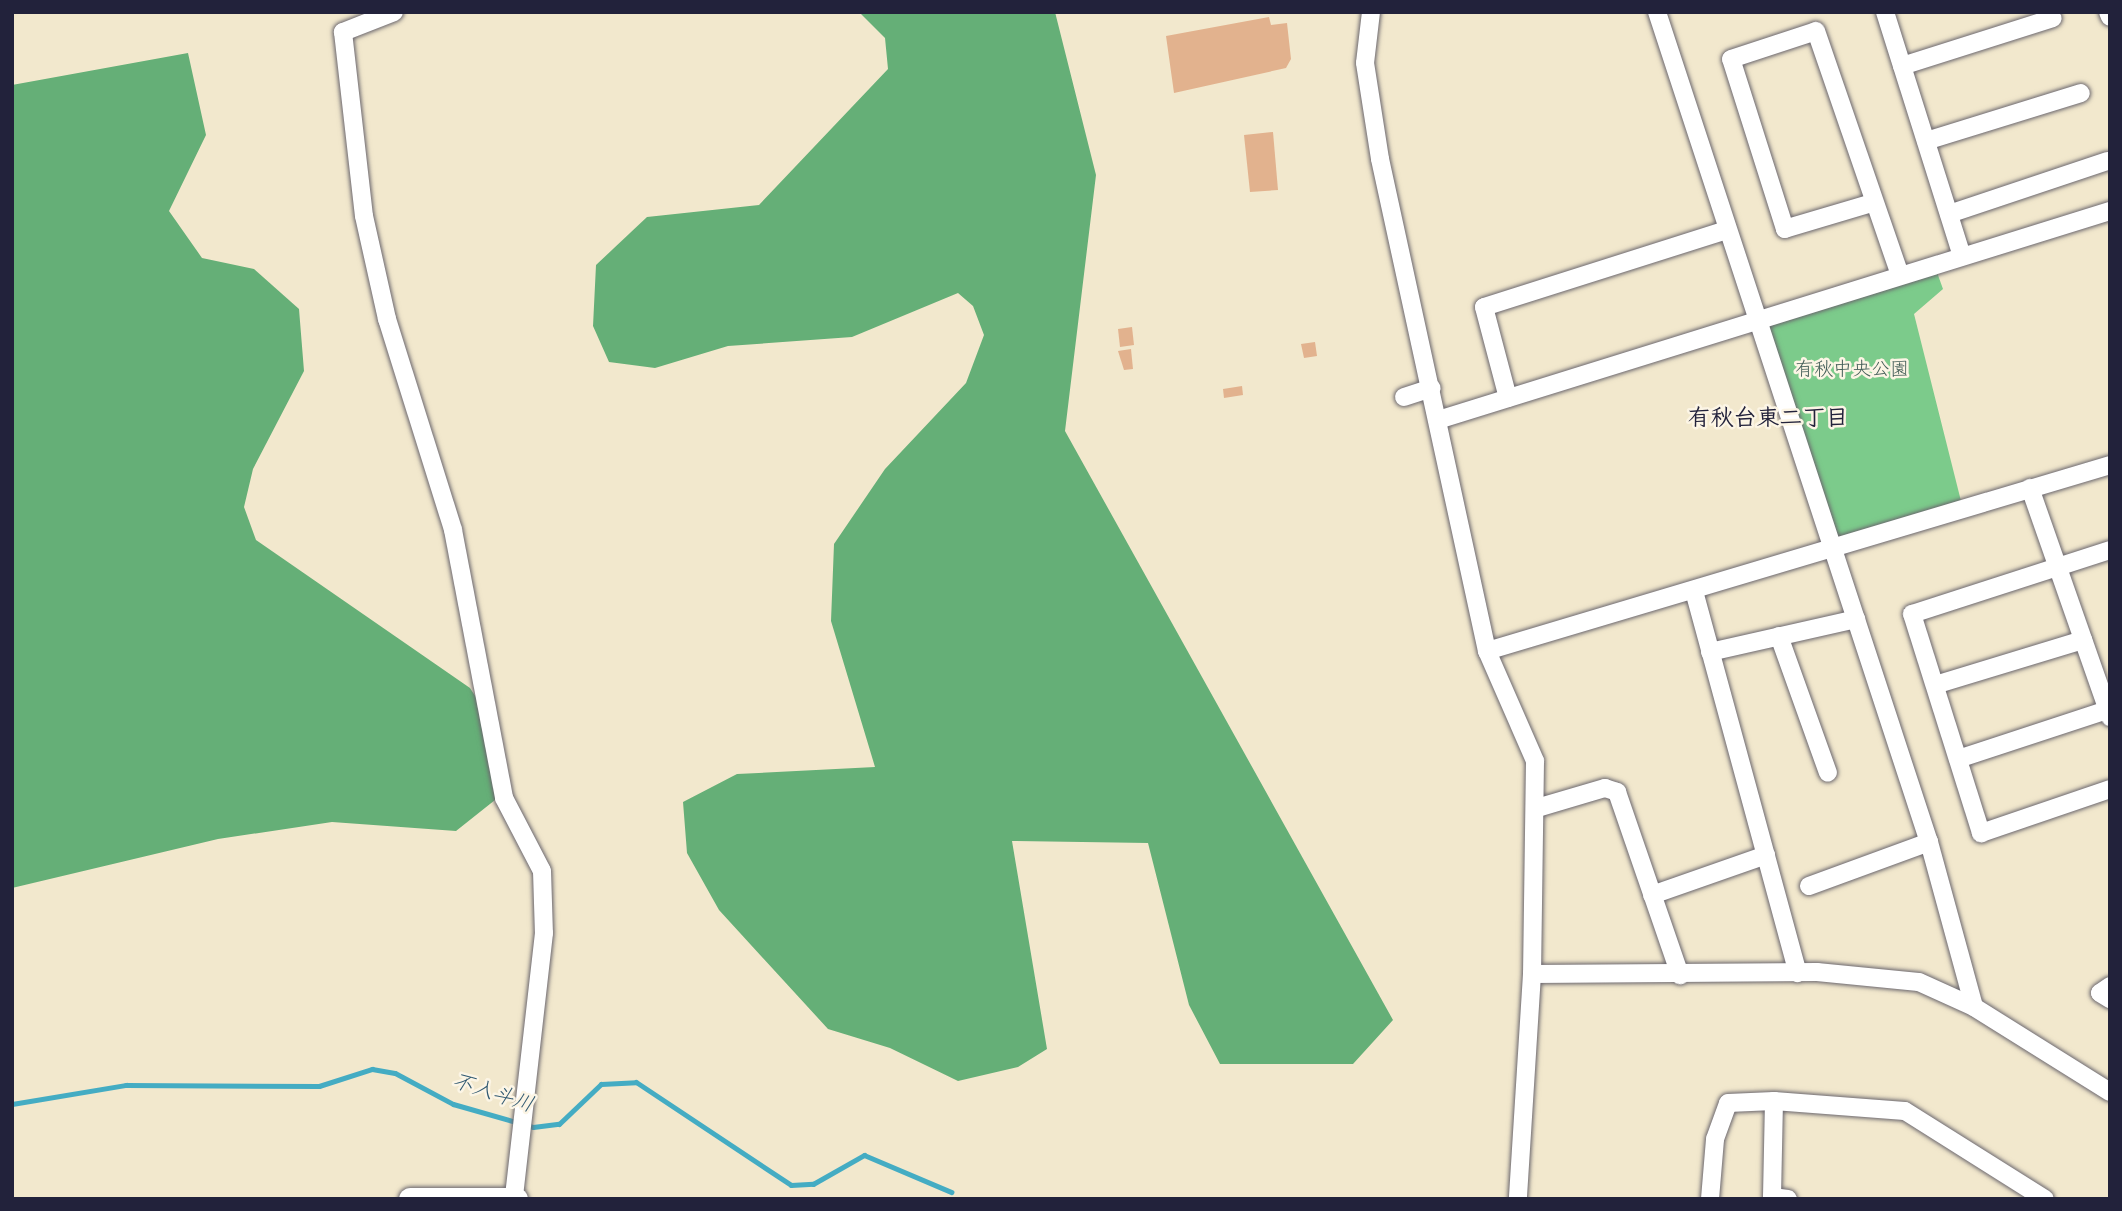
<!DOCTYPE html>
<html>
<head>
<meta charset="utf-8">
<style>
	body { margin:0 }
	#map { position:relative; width:2122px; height:1211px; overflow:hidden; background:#f2e8cd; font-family:"Gochi Hand","Klee One",sans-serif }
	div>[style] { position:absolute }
	.green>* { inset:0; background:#7ccb8b }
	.forest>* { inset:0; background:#65af77 }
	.stream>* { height:5px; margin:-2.5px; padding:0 2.5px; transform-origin:2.5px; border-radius:2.5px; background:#44acc3 }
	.building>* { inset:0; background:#e2b28e }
	.roads { filter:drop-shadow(0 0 2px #6b676e) drop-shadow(0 0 2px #6b676e) }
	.minor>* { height:18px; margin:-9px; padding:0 9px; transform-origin:9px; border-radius:9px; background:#fff }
	.major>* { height:23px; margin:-11.5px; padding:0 11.5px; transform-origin:11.5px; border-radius:11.5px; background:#fff }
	span { translate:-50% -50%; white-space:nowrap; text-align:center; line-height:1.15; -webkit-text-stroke:5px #fcf5e5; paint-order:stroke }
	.park-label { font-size:19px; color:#425d57 }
	.water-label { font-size:21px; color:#305971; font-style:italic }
	.quarter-label { font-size:23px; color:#22223b; font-weight:700 }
	.frame { position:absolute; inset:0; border:14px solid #22223b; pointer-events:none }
</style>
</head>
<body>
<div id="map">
	<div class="green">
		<i style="clip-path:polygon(1934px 264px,1943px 289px,1914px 314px,1963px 509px,1832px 550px,1756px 318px)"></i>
	</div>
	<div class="forest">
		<i style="clip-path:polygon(859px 12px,1055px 12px,1096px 175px,1065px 431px,1393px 1020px,1353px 1064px,1220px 1064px,1189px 1005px,1148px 843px,1012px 841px,1047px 1049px,1018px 1067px,958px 1081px,890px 1048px,828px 1029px,719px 910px,687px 853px,683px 802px,737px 774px,875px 767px,831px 621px,834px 544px,885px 469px,966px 383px,984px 335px,973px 306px,958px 293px,852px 337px,728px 346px,655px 368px,609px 362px,593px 326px,596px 265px,647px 217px,759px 205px,888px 69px,885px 38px)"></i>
		<i style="clip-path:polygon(188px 53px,206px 135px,169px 211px,202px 258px,254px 269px,299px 309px,304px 371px,253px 469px,244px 507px,256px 540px,470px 688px,501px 736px,495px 800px,456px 831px,332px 822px,218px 839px,12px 888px,12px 85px)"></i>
	</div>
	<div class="stream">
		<i style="left:12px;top:1104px;width:116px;rotate:-9.5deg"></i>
		<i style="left:126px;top:1085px;width:193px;rotate:0.3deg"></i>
		<i style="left:319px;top:1086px;width:56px;rotate:-17.8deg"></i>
		<i style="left:372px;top:1069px;width:23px;rotate:10deg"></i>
		<i style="left:395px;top:1073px;width:66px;rotate:28.1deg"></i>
		<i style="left:453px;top:1104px;width:83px;rotate:16deg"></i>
		<i style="left:533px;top:1127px;width:26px;rotate:-7deg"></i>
		<i style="left:559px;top:1124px;width:58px;rotate:-43.6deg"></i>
		<i style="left:601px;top:1084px;width:35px;rotate:-3deg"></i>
		<i style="left:636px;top:1082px;width:186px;rotate:33.6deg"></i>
		<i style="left:791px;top:1185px;width:22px;rotate:-3deg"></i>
		<i style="left:813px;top:1184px;width:59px;rotate:-29.6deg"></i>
		<i style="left:864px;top:1155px;width:95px;rotate:23deg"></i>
	</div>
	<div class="building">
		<i style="clip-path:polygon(1269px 17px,1271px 25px,1287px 23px,1291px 59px,1286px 68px,1174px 93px,1166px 36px)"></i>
		<i style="clip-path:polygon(1273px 132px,1278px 190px,1250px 192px,1244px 135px)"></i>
		<i style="clip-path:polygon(1132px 327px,1134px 345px,1120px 347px,1118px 329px)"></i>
		<i style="clip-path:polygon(1315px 342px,1317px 356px,1304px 358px,1301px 344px)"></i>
		<i style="clip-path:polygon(1131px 349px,1133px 369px,1124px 370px,1118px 351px)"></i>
		<i style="clip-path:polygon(1242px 386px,1243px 395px,1224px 398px,1223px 389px)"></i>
	</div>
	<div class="roads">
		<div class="minor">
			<i style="left:394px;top:12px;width:55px;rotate:158.6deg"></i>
			<i style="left:343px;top:32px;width:185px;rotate:83.5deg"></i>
			<i style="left:364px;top:216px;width:106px;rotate:77.4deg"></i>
			<i style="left:387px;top:319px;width:221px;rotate:72.6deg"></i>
			<i style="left:453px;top:530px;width:273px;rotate:79.2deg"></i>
			<i style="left:504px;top:798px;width:82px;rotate:62.5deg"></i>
			<i style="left:542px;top:871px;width:62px;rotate:88.2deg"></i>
			<i style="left:544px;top:933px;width:267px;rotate:96.5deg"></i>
			<i style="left:1371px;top:12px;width:51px;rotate:96.7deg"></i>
			<i style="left:1365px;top:63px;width:97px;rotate:81.1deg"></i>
			<i style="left:1380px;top:159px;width:504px;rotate:77.73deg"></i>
			<i style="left:1487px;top:651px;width:120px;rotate:66.4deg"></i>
			<i style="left:1535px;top:761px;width:213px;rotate:90.8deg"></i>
			<i style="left:1532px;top:974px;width:225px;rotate:93.6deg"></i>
			<i style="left:1657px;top:12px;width:873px;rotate:71.86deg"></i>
			<i style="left:1929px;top:842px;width:171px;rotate:74.7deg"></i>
			<i style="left:1885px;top:12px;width:256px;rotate:72.5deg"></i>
			<i style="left:2108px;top:12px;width:5px;rotate:68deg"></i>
			<i style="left:1902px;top:66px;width:158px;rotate:-17.6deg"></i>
			<i style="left:1926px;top:141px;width:162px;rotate:-17.2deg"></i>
			<i style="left:1872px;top:203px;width:91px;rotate:163.4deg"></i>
			<i style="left:1785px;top:229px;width:178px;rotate:-107.6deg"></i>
			<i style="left:1731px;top:59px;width:89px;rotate:-18.2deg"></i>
			<i style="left:1816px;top:31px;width:258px;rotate:71deg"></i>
			<i style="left:1949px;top:214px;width:167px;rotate:-18.5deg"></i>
			<i style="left:1404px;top:397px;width:29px;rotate:-18deg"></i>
			<i style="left:1508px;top:398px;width:94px;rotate:-104.8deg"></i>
			<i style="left:1484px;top:307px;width:255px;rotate:-17.6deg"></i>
			<i style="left:1438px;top:420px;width:704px;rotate:-17.28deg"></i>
			<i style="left:2030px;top:488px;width:243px;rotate:70.7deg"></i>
			<i style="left:2110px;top:550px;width:208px;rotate:162.1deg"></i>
			<i style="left:1912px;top:614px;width:230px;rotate:72.5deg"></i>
			<i style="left:1981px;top:833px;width:136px;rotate:-18.8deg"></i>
			<i style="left:1694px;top:591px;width:396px;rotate:74.8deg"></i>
			<i style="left:1779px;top:636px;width:145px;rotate:70.3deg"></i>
			<i style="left:1487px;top:651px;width:650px;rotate:-16.62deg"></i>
			<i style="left:1710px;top:652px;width:150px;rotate:-12.7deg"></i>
			<i style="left:1935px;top:685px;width:155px;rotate:-16.9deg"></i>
			<i style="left:1958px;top:759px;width:157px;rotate:-18.2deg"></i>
			<i style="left:1537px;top:808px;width:71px;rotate:-16.4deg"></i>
			<i style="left:1605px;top:788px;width:13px;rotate:18deg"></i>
			<i style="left:1617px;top:792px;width:194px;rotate:71deg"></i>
			<i style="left:1809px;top:886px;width:128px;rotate:-20.1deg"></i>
			<i style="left:1652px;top:895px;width:121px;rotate:-19.3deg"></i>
			<i style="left:1532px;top:974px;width:285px;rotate:-0.4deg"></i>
			<i style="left:1817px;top:972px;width:102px;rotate:5.6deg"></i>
			<i style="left:1919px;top:982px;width:60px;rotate:24.4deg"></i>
			<i style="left:1974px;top:1007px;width:160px;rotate:32deg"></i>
			<i style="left:2110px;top:986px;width:12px;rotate:145deg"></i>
			<i style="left:2100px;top:993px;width:12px;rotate:31deg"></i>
			<i style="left:1774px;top:1101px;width:96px;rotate:91.2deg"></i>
			<i style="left:1772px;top:1197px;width:16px;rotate:7deg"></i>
			<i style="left:1710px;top:1199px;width:60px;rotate:-85.2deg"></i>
			<i style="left:1715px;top:1139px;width:38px;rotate:-70deg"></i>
			<i style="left:1728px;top:1103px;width:46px;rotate:-2.5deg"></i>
			<i style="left:1774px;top:1101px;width:131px;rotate:4.4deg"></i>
			<i style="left:1905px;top:1111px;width:165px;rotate:32.2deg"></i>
		</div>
		<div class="major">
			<i style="left:410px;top:1199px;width:106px"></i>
		</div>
	</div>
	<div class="park-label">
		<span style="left:1852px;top:372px">有秋中央公園</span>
	</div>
	<div class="water-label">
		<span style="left:492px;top:1096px;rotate:18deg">不入斗川</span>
	</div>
	<div class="quarter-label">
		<span style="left:1768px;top:421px">有秋台東二丁目</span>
	</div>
	<div class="frame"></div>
</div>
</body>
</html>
